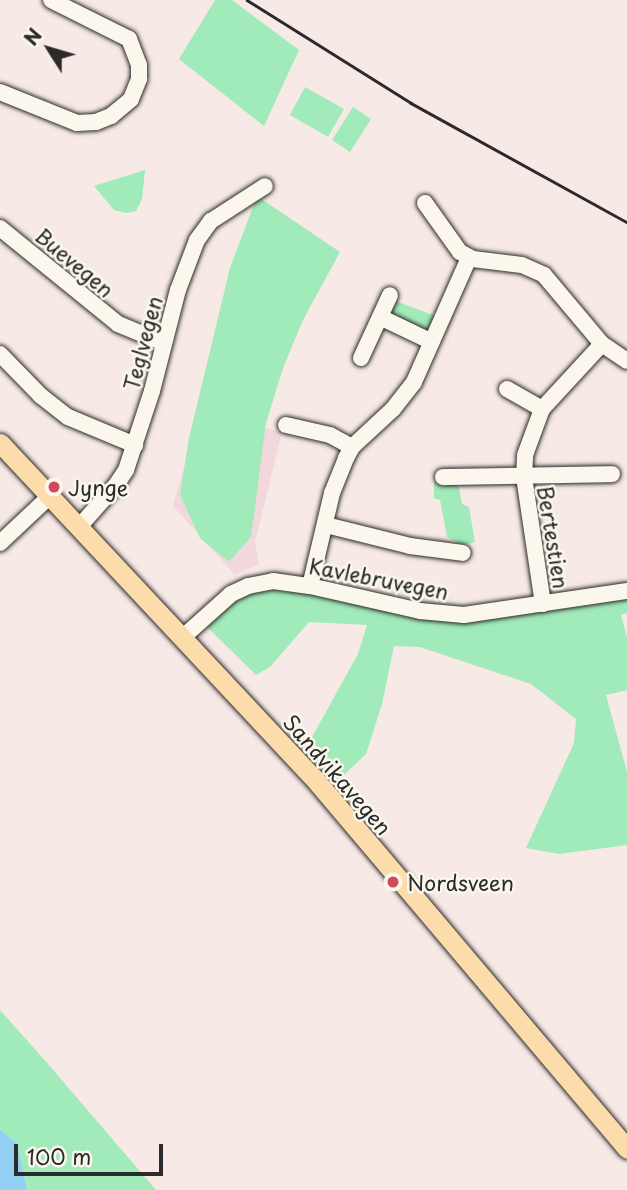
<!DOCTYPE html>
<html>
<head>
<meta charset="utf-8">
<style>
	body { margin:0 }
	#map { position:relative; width:627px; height:1190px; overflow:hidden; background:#f7e9e5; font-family:"Playpen Sans",sans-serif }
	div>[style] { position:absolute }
	.built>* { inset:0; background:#f2d8dd }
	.green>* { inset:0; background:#a1eab9 }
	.water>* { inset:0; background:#92d0f3 }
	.roads { filter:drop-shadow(0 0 2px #2b2b2b) drop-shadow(0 0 2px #2b2b2b) }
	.minor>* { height:16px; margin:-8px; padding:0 8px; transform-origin:8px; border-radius:8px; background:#fbf7ec }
	.major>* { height:19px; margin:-9.5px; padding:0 9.5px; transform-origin:9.5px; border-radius:9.5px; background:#fddcac }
	.rail>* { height:2.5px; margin:-1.25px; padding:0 1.25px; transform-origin:1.25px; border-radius:1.25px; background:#2b2b2b }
	.dots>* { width:19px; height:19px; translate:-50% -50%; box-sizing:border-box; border:4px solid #fbf7ec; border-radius:50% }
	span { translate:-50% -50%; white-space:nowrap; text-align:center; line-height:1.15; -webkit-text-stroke:5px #fbf7ec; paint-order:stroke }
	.street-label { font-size:21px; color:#2b2b2b }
	.poi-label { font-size:21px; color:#2b2b2b }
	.left { translate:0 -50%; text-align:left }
	.north { position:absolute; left:14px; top:14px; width:70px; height:70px; -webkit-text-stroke:5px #fbf7ec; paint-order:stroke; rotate:307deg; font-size:19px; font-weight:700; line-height:28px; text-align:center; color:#2b2b2b }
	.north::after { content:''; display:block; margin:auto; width:24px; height:32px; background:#2b2b2b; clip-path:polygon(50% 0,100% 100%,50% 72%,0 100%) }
	.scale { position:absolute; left:14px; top:1144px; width:149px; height:32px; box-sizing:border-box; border:4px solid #2b2b2b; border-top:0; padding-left:9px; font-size:21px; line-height:24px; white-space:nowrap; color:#2b2b2b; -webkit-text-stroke:5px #fbf7ec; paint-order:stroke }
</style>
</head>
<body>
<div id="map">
	<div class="built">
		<i style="clip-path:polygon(200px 411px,282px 432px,255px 542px,259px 564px,235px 575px,173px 506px)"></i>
	</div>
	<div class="green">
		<i style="clip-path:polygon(215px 0,232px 0,299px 50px,264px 126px,179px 59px)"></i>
		<i style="clip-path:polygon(305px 87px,344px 109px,328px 137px,290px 115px)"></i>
		<i style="clip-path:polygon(353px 107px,371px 119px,350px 152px,332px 140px)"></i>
		<i style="clip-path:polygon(145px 170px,142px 199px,136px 211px,126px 213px,114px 210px,94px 186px)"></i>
		<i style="clip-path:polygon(257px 196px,340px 252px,303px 320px,283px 368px,266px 423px,251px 537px,229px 562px,200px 538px,180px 495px,189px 438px,230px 268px)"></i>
		<i style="clip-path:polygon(393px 300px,438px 317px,432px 329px,427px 333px,395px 319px,390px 311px)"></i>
		<i style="clip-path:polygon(434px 482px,451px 482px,459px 488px,462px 504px,469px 507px,475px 542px,462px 545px,447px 537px,440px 500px,434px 498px)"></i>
		<i style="clip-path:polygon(236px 589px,305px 590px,478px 608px,627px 593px,627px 613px,621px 615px,627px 638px,627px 690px,606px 695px,627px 772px,627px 845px,559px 854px,526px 848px,574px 743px,576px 719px,531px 684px,420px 647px,394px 646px,382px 704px,366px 754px,328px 790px,301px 757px,358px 654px,367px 625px,309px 622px,270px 667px,256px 675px,198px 618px)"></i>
		<i style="clip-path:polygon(0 1010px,48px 1064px,156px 1190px,27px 1190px,17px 1143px,0 1130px)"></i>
	</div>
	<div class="water">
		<i style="clip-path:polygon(0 1130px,17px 1143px,27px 1190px,0 1190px)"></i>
	</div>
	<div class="roads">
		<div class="minor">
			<i style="left:0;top:92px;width:83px;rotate:21.9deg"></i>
			<i style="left:77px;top:123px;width:19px;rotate:-3deg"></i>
			<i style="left:96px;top:122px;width:16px;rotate:-22deg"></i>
			<i style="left:111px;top:116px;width:26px;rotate:-40deg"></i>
			<i style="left:131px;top:99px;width:22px;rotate:-68deg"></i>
			<i style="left:139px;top:79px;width:14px;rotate:-90deg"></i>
			<i style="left:139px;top:65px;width:28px;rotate:-111deg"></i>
			<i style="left:129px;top:39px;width:87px;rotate:-153.4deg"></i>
			<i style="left:425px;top:203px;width:60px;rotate:54.5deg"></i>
			<i style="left:460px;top:252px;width:15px;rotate:28deg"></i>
			<i style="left:473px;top:259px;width:49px;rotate:7deg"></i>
			<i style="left:522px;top:265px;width:24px;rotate:24deg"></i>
			<i style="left:544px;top:275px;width:90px;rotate:50deg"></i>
			<i style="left:602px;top:344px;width:30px;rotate:34deg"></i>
			<i style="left:0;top:228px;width:152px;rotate:39.1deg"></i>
			<i style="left:118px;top:324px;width:50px;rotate:22.4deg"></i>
			<i style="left:382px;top:318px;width:55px;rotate:25.6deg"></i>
			<i style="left:0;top:354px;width:59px;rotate:45.7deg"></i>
			<i style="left:41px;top:396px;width:34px;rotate:38deg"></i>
			<i style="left:68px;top:417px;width:73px;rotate:22.7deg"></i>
			<i style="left:361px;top:358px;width:69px;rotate:-65.3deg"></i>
			<i style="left:507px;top:389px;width:40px;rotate:29.7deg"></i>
			<i style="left:286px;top:425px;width:45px;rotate:12.8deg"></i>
			<i style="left:330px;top:435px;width:25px;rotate:29deg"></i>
			<i style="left:443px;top:477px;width:169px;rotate:-1deg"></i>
			<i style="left:326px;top:525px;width:87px;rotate:14deg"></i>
			<i style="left:410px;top:546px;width:53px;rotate:7.5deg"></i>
			<i style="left:79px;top:527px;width:56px;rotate:-48.6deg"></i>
			<i style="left:116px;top:485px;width:18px;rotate:-56deg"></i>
			<i style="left:126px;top:470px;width:83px;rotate:-71.8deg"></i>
			<i style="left:152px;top:391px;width:104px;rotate:-75.6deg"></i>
			<i style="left:178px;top:290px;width:53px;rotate:-69.2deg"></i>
			<i style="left:197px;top:240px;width:24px;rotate:-54deg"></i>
			<i style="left:211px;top:221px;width:64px;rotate:-32.9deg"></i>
			<i style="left:0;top:543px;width:69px;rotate:-43.2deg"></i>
			<i style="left:310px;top:586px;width:96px;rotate:-76.7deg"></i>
			<i style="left:332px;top:493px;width:38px;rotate:-68deg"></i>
			<i style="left:346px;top:458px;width:13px;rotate:-61deg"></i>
			<i style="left:352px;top:447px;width:56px;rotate:-42.8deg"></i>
			<i style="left:393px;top:409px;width:34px;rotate:-52deg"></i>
			<i style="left:414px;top:382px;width:136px;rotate:-66.1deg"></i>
			<i style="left:543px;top:604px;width:128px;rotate:-98.5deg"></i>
			<i style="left:524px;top:477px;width:22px;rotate:-87deg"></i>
			<i style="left:525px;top:455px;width:49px;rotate:-69.7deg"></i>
			<i style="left:542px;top:409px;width:88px;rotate:-47.3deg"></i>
			<i style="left:182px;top:638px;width:66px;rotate:-41.9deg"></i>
			<i style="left:231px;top:594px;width:19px;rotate:-25deg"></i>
			<i style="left:248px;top:586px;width:25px;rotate:-11deg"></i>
			<i style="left:273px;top:581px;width:37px;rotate:8deg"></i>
			<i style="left:310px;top:586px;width:113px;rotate:12.8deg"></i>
			<i style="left:420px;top:611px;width:44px;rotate:5.2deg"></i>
			<i style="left:464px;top:615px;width:165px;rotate:-8.4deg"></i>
		</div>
		<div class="major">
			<i style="left:0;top:443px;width:456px;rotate:46.9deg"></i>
			<i style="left:312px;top:776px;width:488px;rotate:49.8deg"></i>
		</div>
	</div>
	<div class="rail">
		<i style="left:247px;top:0;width:194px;rotate:32.1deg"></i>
		<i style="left:411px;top:103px;width:247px;rotate:28.9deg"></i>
	</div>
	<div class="dots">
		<i style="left:54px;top:487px;background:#d1495b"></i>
		<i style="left:393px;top:882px;background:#d1495b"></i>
	</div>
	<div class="street-label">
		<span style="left:75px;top:262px;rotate:40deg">Buevegen</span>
		<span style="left:142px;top:343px;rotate:-75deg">Teglvegen</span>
		<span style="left:554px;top:537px;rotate:81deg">Bertestien</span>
		<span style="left:379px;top:578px;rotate:11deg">Kavlebruvegen</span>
		<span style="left:338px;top:774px;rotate:49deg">Sandvikavegen</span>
	</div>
	<div class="poi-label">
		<span class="left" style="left:68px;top:487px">Jynge</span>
		<span class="left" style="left:407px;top:882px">Nordsveen</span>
	</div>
	<div class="north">N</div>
	<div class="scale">100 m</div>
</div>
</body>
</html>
